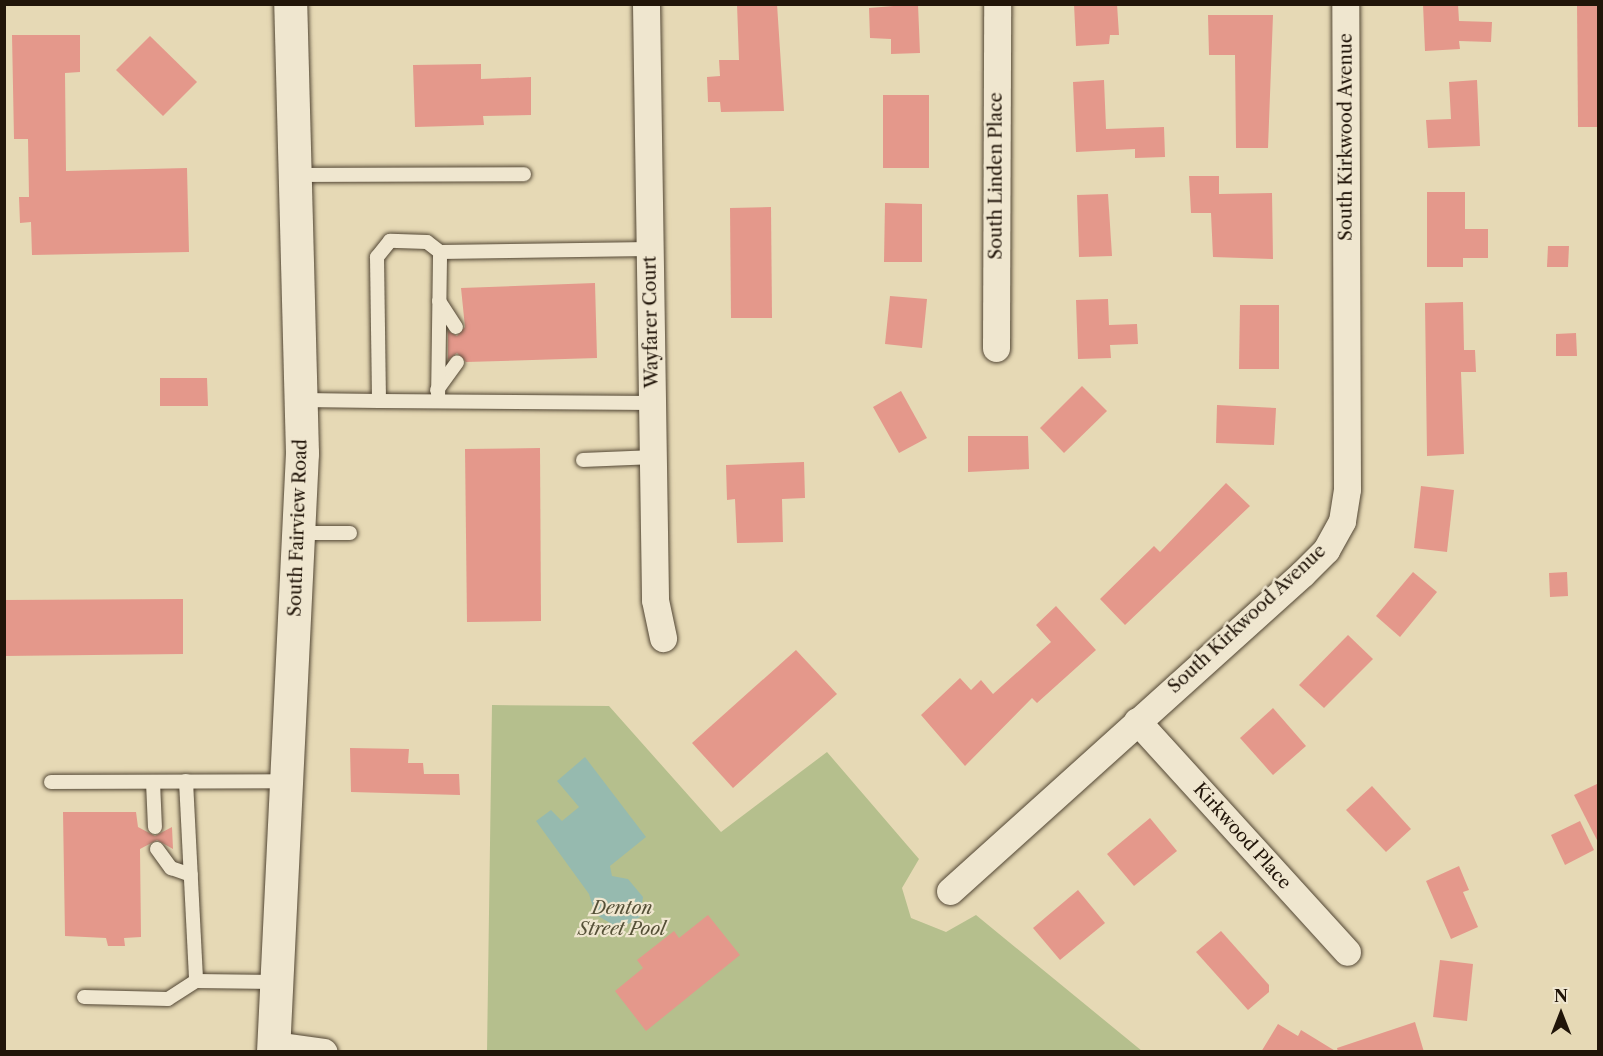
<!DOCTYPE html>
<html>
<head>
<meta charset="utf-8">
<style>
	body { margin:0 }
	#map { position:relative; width:1603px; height:1056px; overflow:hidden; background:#e6d9b5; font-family:"Libre Caslon Text",serif }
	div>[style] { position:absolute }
	.green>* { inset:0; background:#b5bf8d }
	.water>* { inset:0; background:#96baaf }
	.building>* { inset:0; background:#e4988b }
	.roads { filter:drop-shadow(0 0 2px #524634) drop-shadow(0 0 2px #524634) }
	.service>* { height:14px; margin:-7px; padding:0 7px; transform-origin:7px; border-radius:7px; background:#efe6cf }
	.minor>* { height:27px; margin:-13.5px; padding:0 13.5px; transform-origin:13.5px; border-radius:13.5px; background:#efe6cf }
	.secondary>* { height:33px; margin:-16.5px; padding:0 16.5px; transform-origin:16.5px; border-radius:16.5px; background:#efe6cf }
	span { translate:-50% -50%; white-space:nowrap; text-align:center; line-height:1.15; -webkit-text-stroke:4.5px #efe6cf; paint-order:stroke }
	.street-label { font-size:18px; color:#211509 }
	.park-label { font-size:18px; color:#555037; font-style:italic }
	.frame { position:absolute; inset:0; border:6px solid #211509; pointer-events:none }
	.north { position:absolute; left:1531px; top:984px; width:60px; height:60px; -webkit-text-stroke:4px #efe6cf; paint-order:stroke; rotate:0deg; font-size:16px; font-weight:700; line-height:24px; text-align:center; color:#211509 }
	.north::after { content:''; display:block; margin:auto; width:21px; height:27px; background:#211509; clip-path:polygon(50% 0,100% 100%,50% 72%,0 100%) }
</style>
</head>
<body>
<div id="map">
	<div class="green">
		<i style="clip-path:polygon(492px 705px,609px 706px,721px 832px,827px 752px,919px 859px,902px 888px,911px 918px,946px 932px,976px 915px,1142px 1051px,487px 1052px)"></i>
	</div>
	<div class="water">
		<i style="clip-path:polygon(585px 757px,646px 837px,610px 866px,612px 876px,628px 879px,643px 897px,640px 917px,620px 929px,595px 914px,589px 894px,536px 821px,551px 810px,562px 821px,579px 807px,557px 781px)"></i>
	</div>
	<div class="building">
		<i style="clip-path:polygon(737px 4px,777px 4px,784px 111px,721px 112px,720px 102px,708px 102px,707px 77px,720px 76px,719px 60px,739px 60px)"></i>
		<i style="clip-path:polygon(918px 4px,920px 53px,891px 54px,891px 39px,870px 38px,869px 8px)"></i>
		<i style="clip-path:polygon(1074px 4px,1117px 4px,1119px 35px,1110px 35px,1109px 44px,1076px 46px)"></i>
		<i style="clip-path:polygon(1423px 4px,1458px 4px,1459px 21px,1492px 22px,1491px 42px,1459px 41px,1460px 49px,1425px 51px)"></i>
		<i style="clip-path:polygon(1577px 4px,1599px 4px,1599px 127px,1578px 127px)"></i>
		<i style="clip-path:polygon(1208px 15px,1273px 15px,1268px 148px,1236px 148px,1235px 55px,1209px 55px)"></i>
		<i style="clip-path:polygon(12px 35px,80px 35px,80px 72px,65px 73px,66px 171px,187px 168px,189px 252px,32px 255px,31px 222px,20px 223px,19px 197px,29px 197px,28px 139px,14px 139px)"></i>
		<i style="clip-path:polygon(150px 36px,197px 82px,163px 116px,116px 70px)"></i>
		<i style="clip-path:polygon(481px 64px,481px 79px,531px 77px,531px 115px,483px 116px,484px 125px,415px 127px,413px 65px)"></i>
		<i style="clip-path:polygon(1104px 80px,1106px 129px,1164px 127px,1165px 157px,1135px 158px,1135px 149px,1076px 152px,1073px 82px)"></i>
		<i style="clip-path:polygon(1477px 80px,1480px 146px,1428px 148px,1426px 120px,1451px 119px,1449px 82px)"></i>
		<i style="clip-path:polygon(883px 95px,929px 95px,929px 168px,883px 168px)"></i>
		<i style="clip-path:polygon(1189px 176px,1219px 176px,1219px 194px,1272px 193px,1273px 259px,1213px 257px,1211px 213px,1191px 213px)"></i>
		<i style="clip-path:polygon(1427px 192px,1465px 192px,1465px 229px,1488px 229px,1488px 258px,1463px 258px,1463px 267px,1427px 267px)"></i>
		<i style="clip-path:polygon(1108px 194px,1112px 256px,1079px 257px,1077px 195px)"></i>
		<i style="clip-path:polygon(885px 203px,922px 204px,922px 262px,884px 262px)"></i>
		<i style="clip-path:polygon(771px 207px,772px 318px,731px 318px,730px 208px)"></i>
		<i style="clip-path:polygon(1548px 246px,1569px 246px,1568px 267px,1547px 267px)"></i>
		<i style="clip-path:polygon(595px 283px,597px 358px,466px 362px,457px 353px,448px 360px,448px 331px,457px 336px,465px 327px,461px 288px)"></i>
		<i style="clip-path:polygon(890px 296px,927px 299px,922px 348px,885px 344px)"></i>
		<i style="clip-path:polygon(1108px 299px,1109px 325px,1137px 324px,1138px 344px,1110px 345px,1111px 358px,1078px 359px,1076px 300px)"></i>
		<i style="clip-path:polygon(1463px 302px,1464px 350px,1475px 350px,1476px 372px,1461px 372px,1464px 454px,1427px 456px,1425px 303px)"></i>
		<i style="clip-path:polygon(1240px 305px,1279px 305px,1279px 369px,1239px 369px)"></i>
		<i style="clip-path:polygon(1576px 333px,1577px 356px,1556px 356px,1556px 334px)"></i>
		<i style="clip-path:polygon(160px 378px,207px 378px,208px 406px,160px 406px)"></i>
		<i style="clip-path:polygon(1082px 386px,1107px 411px,1064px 453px,1040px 428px)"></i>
		<i style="clip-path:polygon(901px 391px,927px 438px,899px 453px,873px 407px)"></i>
		<i style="clip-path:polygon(1217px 405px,1276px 408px,1274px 445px,1216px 443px)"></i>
		<i style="clip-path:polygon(968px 436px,1028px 436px,1029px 469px,968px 472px)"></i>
		<i style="clip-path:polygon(540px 448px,541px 621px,467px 622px,465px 449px)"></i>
		<i style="clip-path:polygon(804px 462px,805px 498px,782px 499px,783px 542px,737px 543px,735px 499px,727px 500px,726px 465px)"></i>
		<i style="clip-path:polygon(1226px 483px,1250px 506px,1125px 625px,1100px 599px,1154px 546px,1160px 552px)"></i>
		<i style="clip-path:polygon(1421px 486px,1454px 490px,1447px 552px,1414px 548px)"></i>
		<i style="clip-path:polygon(1413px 572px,1437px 592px,1400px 637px,1376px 616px)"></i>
		<i style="clip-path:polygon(1567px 572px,1568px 596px,1550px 597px,1549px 573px)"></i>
		<i style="clip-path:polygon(183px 599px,183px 654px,4px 656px,4px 600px)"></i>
		<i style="clip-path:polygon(1056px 606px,1096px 650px,1037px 703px,1032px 698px,965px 766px,921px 715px,960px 678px,971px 690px,981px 680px,993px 694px,1051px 642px,1036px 625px)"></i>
		<i style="clip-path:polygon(1348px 635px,1373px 659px,1324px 708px,1299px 685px)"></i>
		<i style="clip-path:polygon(796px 650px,837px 694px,733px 788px,692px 743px)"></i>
		<i style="clip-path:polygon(1273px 708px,1306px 746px,1273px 775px,1240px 738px)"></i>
		<i style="clip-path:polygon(350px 748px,409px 749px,408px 763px,423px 763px,424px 774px,459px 774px,460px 795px,351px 792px)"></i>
		<i style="clip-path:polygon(1599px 783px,1599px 844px,1574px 795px)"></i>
		<i style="clip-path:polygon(1372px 786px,1411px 829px,1386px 852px,1346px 810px)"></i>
		<i style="clip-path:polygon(63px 812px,136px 812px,138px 827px,155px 836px,172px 827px,173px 849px,157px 840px,140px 849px,141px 937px,124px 938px,125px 946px,108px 946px,106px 938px,65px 936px)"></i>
		<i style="clip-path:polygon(1150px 818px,1177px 851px,1134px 886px,1107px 854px)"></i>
		<i style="clip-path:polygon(1580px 821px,1594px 850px,1565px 865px,1551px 835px)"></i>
		<i style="clip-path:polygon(1459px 866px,1469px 890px,1463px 892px,1478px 927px,1451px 939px,1426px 881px)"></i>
		<i style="clip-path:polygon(1078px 890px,1105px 923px,1060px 960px,1033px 928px)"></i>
		<i style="clip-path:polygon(708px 915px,740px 955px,646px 1031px,615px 991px,643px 968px,637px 960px,674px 931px,679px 938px)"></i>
		<i style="clip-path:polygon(1221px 931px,1269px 985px,1269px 992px,1248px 1010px,1196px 952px)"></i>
		<i style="clip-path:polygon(1440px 960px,1473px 964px,1467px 1021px,1433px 1017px)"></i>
		<i style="clip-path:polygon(1415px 1022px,1424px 1052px,1338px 1052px,1337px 1048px)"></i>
		<i style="clip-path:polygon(1278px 1024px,1298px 1036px,1301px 1030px,1337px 1052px,1261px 1052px)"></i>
	</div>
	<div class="roads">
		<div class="service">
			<i style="left:294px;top:175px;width:230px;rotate:-0.2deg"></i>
			<i style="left:650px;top:249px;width:210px;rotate:179.2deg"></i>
			<i style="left:440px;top:252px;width:16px;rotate:-142deg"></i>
			<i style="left:427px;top:242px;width:37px;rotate:-178deg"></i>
			<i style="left:390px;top:241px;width:21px;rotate:129deg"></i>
			<i style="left:377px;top:257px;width:144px;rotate:89.2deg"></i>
			<i style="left:379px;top:401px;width:273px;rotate:0.4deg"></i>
			<i style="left:439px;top:301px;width:31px;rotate:57deg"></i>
			<i style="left:437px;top:390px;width:34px;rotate:-54deg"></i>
			<i style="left:302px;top:400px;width:77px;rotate:0.7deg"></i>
			<i style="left:438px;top:401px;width:149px;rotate:-89.2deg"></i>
			<i style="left:583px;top:460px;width:71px;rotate:-2.4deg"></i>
			<i style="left:300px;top:533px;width:50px"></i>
			<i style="left:186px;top:781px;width:200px;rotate:87.1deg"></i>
			<i style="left:51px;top:782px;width:234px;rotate:-0.2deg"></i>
			<i style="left:153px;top:782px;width:45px;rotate:87.5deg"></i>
			<i style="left:157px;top:849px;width:24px;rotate:54deg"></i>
			<i style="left:171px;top:868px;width:21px;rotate:19deg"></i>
			<i style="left:84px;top:997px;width:84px;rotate:1.4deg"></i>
			<i style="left:168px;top:999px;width:33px;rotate:-33deg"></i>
			<i style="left:196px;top:981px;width:79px;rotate:0.7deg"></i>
		</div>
		<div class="minor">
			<i style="left:646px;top:4px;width:596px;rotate:89.13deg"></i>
			<i style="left:655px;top:600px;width:39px;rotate:78deg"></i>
			<i style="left:996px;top:348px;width:344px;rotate:-89.8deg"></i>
			<i style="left:1137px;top:721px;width:312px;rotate:47.7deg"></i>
			<i style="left:950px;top:891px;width:474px;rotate:-42deg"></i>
			<i style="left:1302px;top:574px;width:34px;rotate:-45deg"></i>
			<i style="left:1326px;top:550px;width:33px;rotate:-61deg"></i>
			<i style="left:1342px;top:521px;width:32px;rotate:-81deg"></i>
			<i style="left:1347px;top:489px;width:485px;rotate:-90.2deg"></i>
			<i style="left:273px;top:1045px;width:51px;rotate:7.8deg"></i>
		</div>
		<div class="secondary">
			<i style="left:273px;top:1052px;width:600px;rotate:-87.23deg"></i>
			<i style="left:302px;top:453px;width:449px;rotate:-91.5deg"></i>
		</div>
	</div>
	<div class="street-label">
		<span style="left:1346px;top:137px;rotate:-90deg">South Kirkwood Avenue</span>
		<span style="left:996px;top:176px;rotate:-90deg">South Linden Place</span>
		<span style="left:651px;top:322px;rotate:-91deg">Wayfarer Court</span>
		<span style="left:298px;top:528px;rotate:-88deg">South Fairview Road</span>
		<span style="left:1247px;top:619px;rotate:-43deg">South Kirkwood Avenue</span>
		<span style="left:1242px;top:836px;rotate:48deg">Kirkwood Place</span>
	</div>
	<div class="park-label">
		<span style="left:622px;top:919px">Denton<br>Street Pool</span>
	</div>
	<div class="frame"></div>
	<div class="north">N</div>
</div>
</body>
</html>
